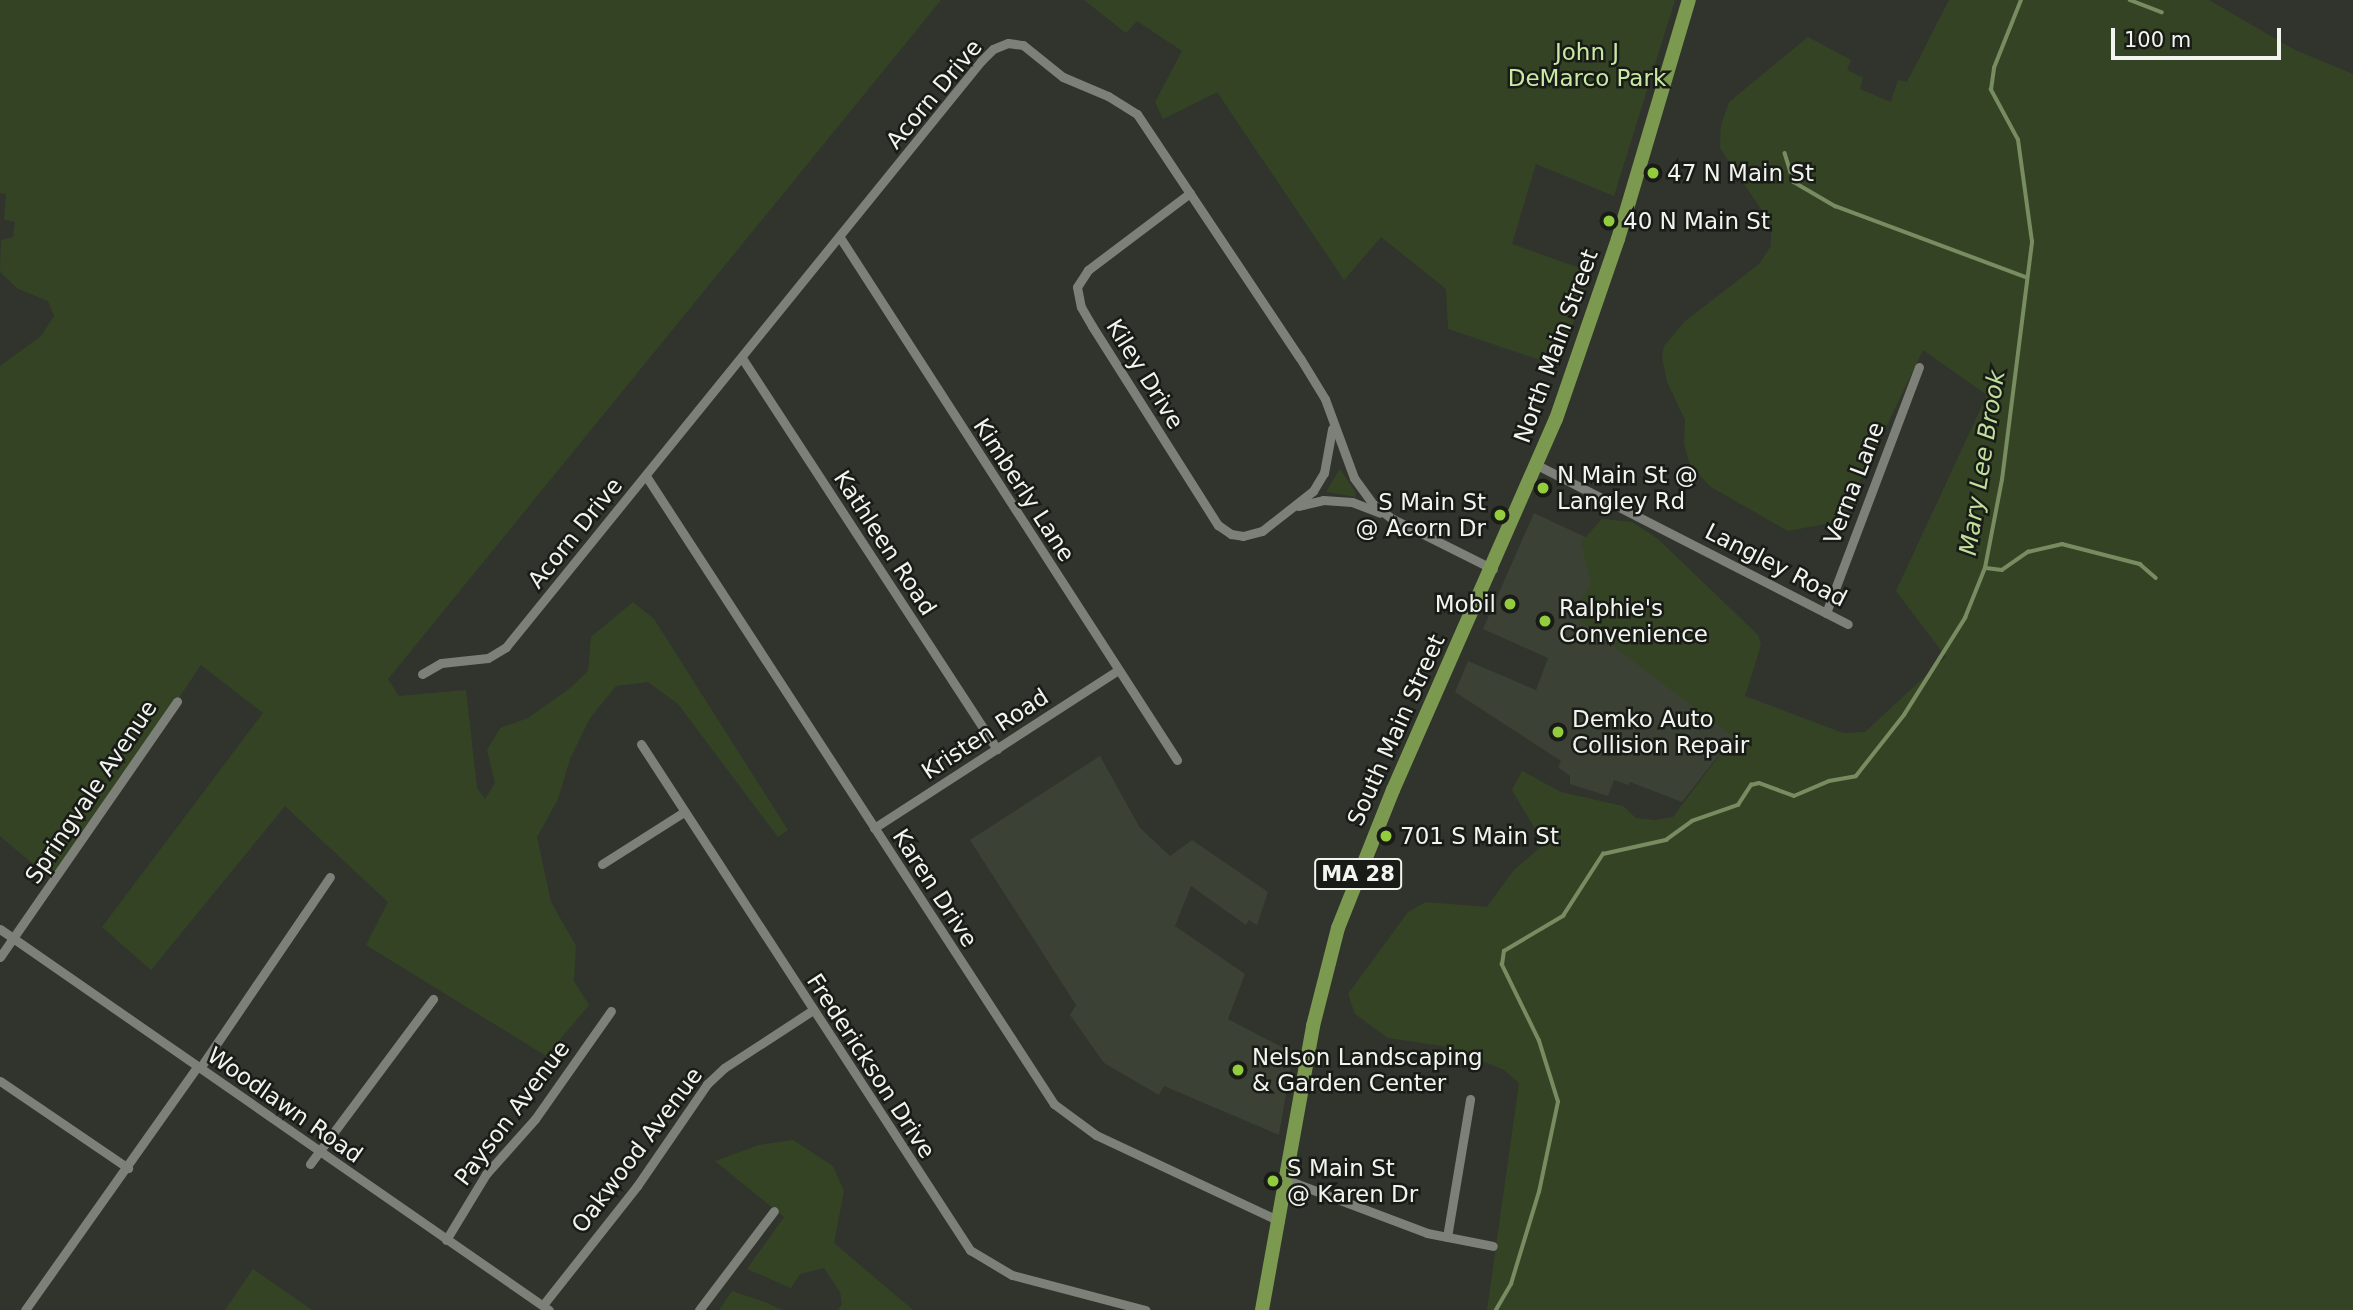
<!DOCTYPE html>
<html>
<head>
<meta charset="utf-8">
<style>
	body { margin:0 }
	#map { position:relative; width:2353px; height:1310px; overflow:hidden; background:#30342c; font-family:"DejaVu Sans",sans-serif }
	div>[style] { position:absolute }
	.built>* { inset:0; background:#3b4134 }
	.green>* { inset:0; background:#354325 }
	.stream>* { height:3.5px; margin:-1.75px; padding:0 1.75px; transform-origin:1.75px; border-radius:1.75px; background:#788c61 }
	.street>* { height:9px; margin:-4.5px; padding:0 4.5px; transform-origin:4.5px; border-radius:4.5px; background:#7c8078 }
	.primary>* { height:14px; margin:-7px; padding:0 7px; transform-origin:7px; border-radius:7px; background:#7b9a4f }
	.dots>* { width:19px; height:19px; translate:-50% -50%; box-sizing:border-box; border:4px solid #191b17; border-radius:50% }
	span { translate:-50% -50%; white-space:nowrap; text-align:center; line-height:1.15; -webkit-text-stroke:5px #191b17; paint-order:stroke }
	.shield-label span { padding:2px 5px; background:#191b17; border:2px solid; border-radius:5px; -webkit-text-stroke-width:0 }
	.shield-label { font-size:21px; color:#f2f4ef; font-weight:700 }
	.park-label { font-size:23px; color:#c9eaa5 }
	.street-label { font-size:23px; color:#f2f4ef }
	.poi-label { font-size:23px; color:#f2f4ef }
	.left { translate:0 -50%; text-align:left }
	.right { translate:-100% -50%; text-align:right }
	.water-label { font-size:24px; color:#bfe09b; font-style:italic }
	.scale { position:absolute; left:2111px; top:28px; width:170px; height:32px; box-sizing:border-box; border:4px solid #f2f4ef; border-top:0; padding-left:9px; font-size:21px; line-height:24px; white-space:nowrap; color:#f2f4ef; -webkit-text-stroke:5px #191b17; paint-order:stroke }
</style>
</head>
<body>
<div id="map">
	<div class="built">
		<i style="clip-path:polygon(1534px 513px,1617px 552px,1593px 616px,1572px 604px,1570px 607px,1736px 733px,1682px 802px,1630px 782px,1628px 785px,1614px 780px,1608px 796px,1570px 784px,1570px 776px,1558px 767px,1561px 761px,1455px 692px,1468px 661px,1536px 690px,1548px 658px,1483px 629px)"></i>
		<i style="clip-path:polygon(1100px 756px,1140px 828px,1170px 856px,1192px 840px,1268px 892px,1257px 925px,1249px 920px,1246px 925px,1191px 886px,1175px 926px,1245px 974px,1228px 1019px,1293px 1053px,1279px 1135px,1164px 1086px,1159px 1095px,1104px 1063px,1070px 1015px,1076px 1005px,970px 840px)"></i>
	</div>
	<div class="green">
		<i style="clip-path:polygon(0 0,941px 0,388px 679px,399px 696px,466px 690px,477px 788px,485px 799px,495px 783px,487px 750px,500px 728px,528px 718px,569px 689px,588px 671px,591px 637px,633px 602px,654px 619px,788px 830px,778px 837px,678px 704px,648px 682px,616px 686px,590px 718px,570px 759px,558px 799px,537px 837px,551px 902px,576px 946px,574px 981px,589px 1005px,546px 1056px,366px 945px,388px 902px,285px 806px,151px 970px,102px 927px,263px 713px,201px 665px,54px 882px,0 836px,0 366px,41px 336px,54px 316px,48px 301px,18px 289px,0 272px,1px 240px,13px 237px,15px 222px,4px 220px,6px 194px,0 193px)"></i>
		<i style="clip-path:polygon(1084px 0,1675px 0,1614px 196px,1536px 164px,1512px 244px,1591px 272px,1558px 366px,1448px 329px,1446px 289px,1381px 237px,1344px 280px,1217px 92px,1163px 119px,1155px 102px,1182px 51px,1137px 21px,1126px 33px)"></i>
		<i style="clip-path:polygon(1949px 0,2209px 0,2295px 50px,2353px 74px,2353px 1310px,1487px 1310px,1519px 1083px,1504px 1070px,1449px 1047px,1388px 1038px,1355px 1014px,1348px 994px,1408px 912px,1426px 902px,1487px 907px,1513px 871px,1544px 844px,1512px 790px,1522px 771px,1561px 792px,1623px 806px,1636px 818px,1655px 820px,1673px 817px,1733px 737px,1571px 614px,1591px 583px,1581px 542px,1602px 519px,1632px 522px,1658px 539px,1758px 635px,1761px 645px,1745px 696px,1843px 733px,1865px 732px,1946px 657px,1896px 591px,1987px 395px,1923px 350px,1841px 521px,1788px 531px,1711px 487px,1690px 465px,1684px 444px,1685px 420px,1667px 382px,1662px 357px,1664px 346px,1684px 322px,1759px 264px,1771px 246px,1771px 224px,1720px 148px,1721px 125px,1729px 102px,1808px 37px,1851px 60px,1847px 70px,1863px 78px,1860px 89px,1891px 102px,1898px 80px,1907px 82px)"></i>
		<i style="clip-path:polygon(1340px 469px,1355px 491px,1356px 497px,1326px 492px)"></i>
		<i style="clip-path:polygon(793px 1140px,833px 1166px,844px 1191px,834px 1243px,913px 1310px,838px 1310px,842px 1304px,840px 1292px,824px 1268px,800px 1274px,791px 1288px,747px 1269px,784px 1217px,715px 1161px,759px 1145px)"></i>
		<i style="clip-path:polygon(253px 1269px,312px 1310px,225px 1310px)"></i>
		<i style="clip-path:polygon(732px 1291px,765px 1302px,782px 1310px,719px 1310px)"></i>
	</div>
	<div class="stream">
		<i style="left:2130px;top:0;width:34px;rotate:21deg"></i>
		<i style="left:1785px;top:153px;width:30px;rotate:73deg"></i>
		<i style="left:1794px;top:182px;width:48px;rotate:30.3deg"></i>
		<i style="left:1835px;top:206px;width:204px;rotate:20.4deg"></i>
		<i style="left:1986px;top:568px;width:16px;rotate:7deg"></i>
		<i style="left:2002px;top:570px;width:32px;rotate:-35deg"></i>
		<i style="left:2028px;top:552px;width:35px;rotate:-13deg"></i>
		<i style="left:2062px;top:544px;width:81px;rotate:14.4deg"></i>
		<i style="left:2140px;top:564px;width:21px;rotate:41deg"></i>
		<i style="left:1496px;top:1310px;width:30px;rotate:-60deg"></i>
		<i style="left:1511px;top:1284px;width:96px;rotate:-73.1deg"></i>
		<i style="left:1539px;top:1192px;width:92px;rotate:-78.1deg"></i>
		<i style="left:1558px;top:1102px;width:64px;rotate:-107.3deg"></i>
		<i style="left:1539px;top:1041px;width:85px;rotate:-116deg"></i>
		<i style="left:1502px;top:965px;width:14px;rotate:-82deg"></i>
		<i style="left:1504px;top:951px;width:69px;rotate:-30.7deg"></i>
		<i style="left:1563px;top:916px;width:74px;rotate:-57.2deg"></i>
		<i style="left:1603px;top:854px;width:65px;rotate:-12.5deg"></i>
		<i style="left:1666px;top:840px;width:32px;rotate:-36deg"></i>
		<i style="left:1692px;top:821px;width:49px;rotate:-19.2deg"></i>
		<i style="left:1738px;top:805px;width:24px;rotate:-57deg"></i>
		<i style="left:1751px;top:785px;width:8px;rotate:-14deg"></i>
		<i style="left:1759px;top:783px;width:37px;rotate:20deg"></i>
		<i style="left:1794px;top:796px;width:38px;rotate:-23deg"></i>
		<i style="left:1829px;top:781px;width:27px;rotate:-10deg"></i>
		<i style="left:1856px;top:776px;width:78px;rotate:-51.8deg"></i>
		<i style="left:1904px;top:715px;width:115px;rotate:-57.8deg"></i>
		<i style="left:1965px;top:618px;width:54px;rotate:-68.2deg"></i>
		<i style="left:1985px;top:568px;width:90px;rotate:-79.1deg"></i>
		<i style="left:2002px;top:480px;width:240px;rotate:-82.8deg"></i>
		<i style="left:2032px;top:242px;width:103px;rotate:-97.8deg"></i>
		<i style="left:2018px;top:140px;width:57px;rotate:-118.4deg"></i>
		<i style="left:1991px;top:90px;width:22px;rotate:-82deg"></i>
		<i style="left:1994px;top:68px;width:73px;rotate:-68.3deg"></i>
	</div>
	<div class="street">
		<i style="left:1190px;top:193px;width:128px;rotate:143deg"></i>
		<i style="left:1088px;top:270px;width:20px;rotate:123deg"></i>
		<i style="left:1077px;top:287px;width:20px;rotate:79deg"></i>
		<i style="left:1081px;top:307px;width:22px;rotate:60deg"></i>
		<i style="left:1092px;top:326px;width:236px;rotate:57.7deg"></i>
		<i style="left:1218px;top:525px;width:16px;rotate:35deg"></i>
		<i style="left:1231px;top:534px;width:12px;rotate:9deg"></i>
		<i style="left:1243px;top:536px;width:20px;rotate:-15deg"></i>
		<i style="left:1262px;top:531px;width:65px;rotate:-38.1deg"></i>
		<i style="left:1313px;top:491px;width:21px;rotate:-59deg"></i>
		<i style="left:1324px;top:473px;width:45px;rotate:-79.7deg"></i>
		<i style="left:841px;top:239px;width:620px;rotate:57.18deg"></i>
		<i style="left:742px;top:358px;width:467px;rotate:56.9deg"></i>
		<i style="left:1537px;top:465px;width:349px;rotate:27.1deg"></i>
		<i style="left:646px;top:476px;width:749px;rotate:56.99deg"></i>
		<i style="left:1054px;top:1104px;width:52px;rotate:36.4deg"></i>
		<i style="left:1096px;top:1135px;width:203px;rotate:25.1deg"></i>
		<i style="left:1298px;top:506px;width:26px;rotate:-13deg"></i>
		<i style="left:1323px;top:500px;width:29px;rotate:4deg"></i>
		<i style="left:1352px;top:502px;width:30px;rotate:21deg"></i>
		<i style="left:1826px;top:613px;width:263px;rotate:-69.3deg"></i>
		<i style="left:422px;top:674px;width:22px;rotate:-30deg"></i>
		<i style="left:441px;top:663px;width:47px;rotate:-6.1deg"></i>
		<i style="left:488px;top:658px;width:21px;rotate:-31deg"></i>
		<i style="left:506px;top:647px;width:754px;rotate:-50.97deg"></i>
		<i style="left:981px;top:61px;width:17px;rotate:-45deg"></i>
		<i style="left:993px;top:49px;width:16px;rotate:-22deg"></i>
		<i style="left:1008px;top:43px;width:15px;rotate:8deg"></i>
		<i style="left:1023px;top:45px;width:51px;rotate:38.7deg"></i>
		<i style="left:1063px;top:77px;width:49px;rotate:22.9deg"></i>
		<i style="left:1108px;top:96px;width:34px;rotate:32deg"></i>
		<i style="left:1137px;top:114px;width:293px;rotate:56.3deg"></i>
		<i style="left:1300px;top:358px;width:48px;rotate:58.6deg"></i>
		<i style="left:1325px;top:399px;width:84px;rotate:69.8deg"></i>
		<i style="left:1354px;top:478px;width:32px;rotate:54deg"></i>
		<i style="left:1373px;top:504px;width:23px;rotate:38deg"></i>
		<i style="left:1391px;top:518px;width:114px;rotate:26.6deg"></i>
		<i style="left:641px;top:744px;width:604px;rotate:56.97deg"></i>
		<i style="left:970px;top:1250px;width:49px;rotate:30.8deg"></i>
		<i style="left:1012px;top:1275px;width:138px;rotate:14.7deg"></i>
		<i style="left:874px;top:828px;width:289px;rotate:-32.9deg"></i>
		<i style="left:602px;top:864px;width:97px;rotate:-32.4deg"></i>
		<i style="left:0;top:929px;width:668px;rotate:34.76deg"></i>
		<i style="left:0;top:957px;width:311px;rotate:-55.3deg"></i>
		<i style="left:200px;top:1068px;width:231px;rotate:-55.8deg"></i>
		<i style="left:0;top:1081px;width:155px;rotate:34.2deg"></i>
		<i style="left:310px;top:1164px;width:206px;rotate:-53.3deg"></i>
		<i style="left:1287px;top:1180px;width:150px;rotate:20.7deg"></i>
		<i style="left:1427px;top:1233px;width:67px;rotate:11.1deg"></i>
		<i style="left:1447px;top:1237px;width:140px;rotate:-80.5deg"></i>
		<i style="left:446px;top:1240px;width:77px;rotate:-58.8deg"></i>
		<i style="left:486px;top:1174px;width:74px;rotate:-48.3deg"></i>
		<i style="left:535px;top:1119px;width:132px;rotate:-54.9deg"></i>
		<i style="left:543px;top:1305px;width:152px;rotate:-51.7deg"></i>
		<i style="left:637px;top:1186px;width:124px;rotate:-55.5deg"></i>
		<i style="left:707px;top:1084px;width:23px;rotate:-43deg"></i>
		<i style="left:724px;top:1068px;width:106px;rotate:-33.1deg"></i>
		<i style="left:25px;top:1310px;width:299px;rotate:-54.7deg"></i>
		<i style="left:699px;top:1310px;width:124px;rotate:-52.9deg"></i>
	</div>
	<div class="primary">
		<i style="left:1262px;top:1310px;width:289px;rotate:-79.8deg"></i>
		<i style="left:1313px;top:1026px;width:101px;rotate:-75.7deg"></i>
		<i style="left:1338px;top:928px;width:149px;rotate:-68.3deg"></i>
		<i style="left:1393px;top:790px;width:405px;rotate:-66.3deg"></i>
		<i style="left:1556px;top:419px;width:190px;rotate:-71deg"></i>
		<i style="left:1618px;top:239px;width:249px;rotate:-73.5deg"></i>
	</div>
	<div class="dots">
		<i style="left:1653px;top:173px;background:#93cc3d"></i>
		<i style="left:1609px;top:221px;background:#93cc3d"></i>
		<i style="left:1543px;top:488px;background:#93cc3d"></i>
		<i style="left:1500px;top:515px;background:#93cc3d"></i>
		<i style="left:1510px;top:604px;background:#93cc3d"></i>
		<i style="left:1545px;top:621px;background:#93cc3d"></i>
		<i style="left:1558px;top:732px;background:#93cc3d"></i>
		<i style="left:1386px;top:836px;background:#93cc3d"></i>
		<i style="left:1238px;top:1070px;background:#93cc3d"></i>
		<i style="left:1273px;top:1181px;background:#93cc3d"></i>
	</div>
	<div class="shield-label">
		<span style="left:1358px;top:874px">MA 28</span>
	</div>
	<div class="park-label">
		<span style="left:1587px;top:65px">John J<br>DeMarco Park</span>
	</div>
	<div class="street-label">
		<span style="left:934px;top:94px;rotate:-50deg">Acorn Drive</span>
		<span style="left:1556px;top:346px;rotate:-70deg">North Main Street</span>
		<span style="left:1145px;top:374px;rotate:58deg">Kiley Drive</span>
		<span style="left:1854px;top:483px;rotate:-69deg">Verna Lane</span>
		<span style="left:1024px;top:490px;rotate:57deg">Kimberly Lane</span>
		<span style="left:575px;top:533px;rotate:-51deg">Acorn Drive</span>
		<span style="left:885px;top:543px;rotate:57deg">Kathleen Road</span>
		<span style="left:1776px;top:565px;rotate:27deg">Langley Road</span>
		<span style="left:1396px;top:730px;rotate:-66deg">South Main Street</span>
		<span style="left:985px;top:734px;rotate:-33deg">Kristen Road</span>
		<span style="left:91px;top:792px;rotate:-56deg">Springvale Avenue</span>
		<span style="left:935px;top:888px;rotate:57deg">Karen Drive</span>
		<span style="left:871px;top:1066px;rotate:57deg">Frederickson Drive</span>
		<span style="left:285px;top:1105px;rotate:35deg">Woodlawn Road</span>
		<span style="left:512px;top:1113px;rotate:-53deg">Payson Avenue</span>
		<span style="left:637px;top:1150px;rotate:-53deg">Oakwood Avenue</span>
	</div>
	<div class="poi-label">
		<span class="left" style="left:1667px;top:173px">47 N Main St</span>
		<span class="left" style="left:1623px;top:221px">40 N Main St</span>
		<span class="left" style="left:1557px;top:488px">N Main St @<br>Langley Rd</span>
		<span class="right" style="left:1486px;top:515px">S Main St<br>@ Acorn Dr</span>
		<span class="right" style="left:1496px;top:604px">Mobil</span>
		<span class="left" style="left:1559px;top:621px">Ralphie's<br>Convenience</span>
		<span class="left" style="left:1572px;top:732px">Demko Auto<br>Collision Repair</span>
		<span class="left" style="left:1400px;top:836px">701 S Main St</span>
		<span class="left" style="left:1252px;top:1070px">Nelson Landscaping<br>&amp; Garden Center</span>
		<span class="left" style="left:1287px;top:1181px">S Main St<br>@ Karen Dr</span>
	</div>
	<div class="water-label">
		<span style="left:1983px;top:463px;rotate:-81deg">Mary Lee Brook</span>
	</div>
	<div class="scale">100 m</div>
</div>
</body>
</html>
